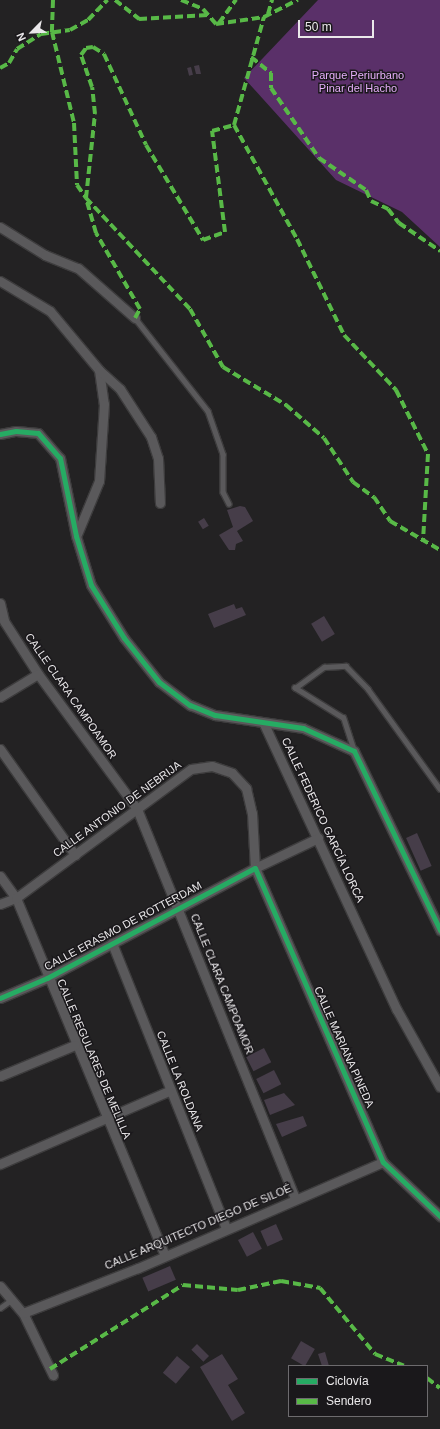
<!DOCTYPE html>
<html>
<head>
<meta charset="utf-8">
<style>
	body { margin:0 }
	#map { position:relative; width:440px; height:1429px; overflow:hidden; background:#232223; font-family:Arial,sans-serif }
	div>[style] { position:absolute }
	.green>* { inset:0; background:#5a3069 }
	.building>* { inset:0; background:#463d49; transform-origin:0 0 }
	.roads { filter:drop-shadow(1px 0 #3d3c3d) drop-shadow(-1px 0 #3d3c3d) drop-shadow(0 1px #3d3c3d) drop-shadow(0 -1px #3d3c3d) }
	.lane>* { height:4.5px; margin:-2.25px; padding:0 2.25px; transform-origin:2.25px; border-radius:2.25px; background:#5a595b }
	.street>* { height:9px; margin:-4.5px; padding:0 4.5px; transform-origin:4.5px; border-radius:4.5px; background:#5a595b }
	.quiet>* { height:4px; margin-top:-2px; transform-origin:0; background:repeating-linear-gradient(90deg,#58b947 0 8px,transparent 0 12px) }
	.cycleway>* { height:5px; margin:-2.5px; padding:0 2.5px; transform-origin:2.5px; border-radius:2.5px; background:#26ab63 }
	span { translate:-50% -50%; white-space:nowrap; text-align:center; line-height:1.15; -webkit-text-stroke:3px #1a181b; paint-order:stroke }
	.park-label { font-size:11px; color:#e6affa }
	.street-label { font-size:11px; color:#eae8ea }
	.legend { position:absolute; left:288px; top:1365px; width:140px; height:52px; box-sizing:border-box; background:#1a181b; border:1px solid #6d6b6e; margin:0; padding:5px 7px; list-style:none; font-size:12px; color:#eae8ea }
	.legend li { display:flex; align-items:center; gap:8px; height:20px }
	.legend b { width:20px; border:1px solid #6d6b6e }
	.north { position:absolute; left:12px; top:12px; width:40px; height:40px; -webkit-text-stroke:3px #1a181b; paint-order:stroke; rotate:246deg; font-size:11px; font-weight:700; line-height:16px; text-align:center; color:#eae8ea }
	.north::after { content:''; display:block; margin:auto; width:14px; height:18px; background:#eae8ea; clip-path:polygon(50% 0,100% 100%,50% 72%,0 100%) }
	.scale { position:absolute; left:298px; top:20px; width:76px; height:18px; box-sizing:border-box; border:2px solid #eae8ea; border-top:0; padding-left:5px; font-size:12px; line-height:14px; white-space:nowrap; color:#eae8ea; -webkit-text-stroke:3px #1a181b; paint-order:stroke }
</style>
</head>
<body>
<div id="map">
	<div class="green">
		<i style="clip-path:polygon(318px 0,440px 0,440px 247px,402px 212px,336px 180px,244px 78px)"></i>
	</div>
	<div class="building">
		<i style="clip-path:polygon(199px 65px,201px 74px,196px 74px,194px 66px)"></i>
		<i style="left:191px;top:67px;width:8px;height:4px;rotate:76deg"></i>
		<i style="clip-path:polygon(240px 506px,245px 507px,253px 521px,237px 531px,243px 541px,236px 544px,235px 550px,229px 550px,219px 535px,233px 527px,227px 510px)"></i>
		<i style="left:204px;top:518px;width:9px;height:7px;rotate:58deg"></i>
		<i style="clip-path:polygon(234px 604px,236px 609px,242px 607px,246px 615px,214px 628px,208px 614px)"></i>
		<i style="left:324px;top:616px;width:21px;height:15px;rotate:59deg"></i>
		<i style="left:417px;top:833px;width:36px;height:12px;rotate:66deg"></i>
		<i style="left:264px;top:1048px;width:16px;height:20px;rotate:63deg"></i>
		<i style="left:274px;top:1070px;width:16px;height:20px;rotate:63deg"></i>
		<i style="clip-path:polygon(284px 1093px,295px 1105px,270px 1115px,264px 1100px)"></i>
		<i style="clip-path:polygon(303px 1116px,307px 1126px,282px 1137px,276px 1124px)"></i>
		<i style="left:276px;top:1224px;width:17px;height:17px;rotate:66deg"></i>
		<i style="left:253px;top:1232px;width:19px;height:17px;rotate:62deg"></i>
		<i style="left:170px;top:1266px;width:15px;height:30px;rotate:67deg"></i>
		<i style="left:301px;top:1341px;width:16px;height:20px;rotate:30deg"></i>
		<i style="left:197px;top:1344px;width:17px;height:8px;rotate:45deg"></i>
		<i style="clip-path:polygon(325px 1352px,329px 1366px,322px 1366px,318px 1354px)"></i>
		<i style="clip-path:polygon(222px 1354px,238px 1379px,228px 1385px,245px 1413px,232px 1421px,200px 1367px)"></i>
		<i style="left:177px;top:1356px;width:17px;height:22px;rotate:40deg"></i>
	</div>
	<div class="roads">
		<div class="lane">
			<i style="left:135px;top:318px;width:118px;rotate:51.9deg"></i>
			<i style="left:208px;top:411px;width:46px;rotate:70.8deg"></i>
			<i style="left:223px;top:454px;width:38px;rotate:90deg"></i>
			<i style="left:223px;top:492px;width:13px;rotate:63deg"></i>
			<i style="left:354px;top:751px;width:35px;rotate:-108deg"></i>
			<i style="left:343px;top:718px;width:57px;rotate:-148deg"></i>
			<i style="left:295px;top:688px;width:36px;rotate:-36deg"></i>
			<i style="left:324px;top:667px;width:22px;rotate:-3deg"></i>
			<i style="left:346px;top:666px;width:32px;rotate:46deg"></i>
			<i style="left:368px;top:689px;width:123px;rotate:54.2deg"></i>
			<i style="left:0;top:1308px;width:14px;rotate:-36deg"></i>
		</div>
		<div class="street">
			<i style="left:0;top:227px;width:53px;rotate:31.9deg"></i>
			<i style="left:45px;top:255px;width:35px;rotate:22deg"></i>
			<i style="left:78px;top:268px;width:76px;rotate:41.3deg"></i>
			<i style="left:0;top:281px;width:58px;rotate:31deg"></i>
			<i style="left:50px;top:311px;width:77px;rotate:50.3deg"></i>
			<i style="left:99px;top:370px;width:34px;rotate:82deg"></i>
			<i style="left:104px;top:404px;width:77px;rotate:93.7deg"></i>
			<i style="left:99px;top:481px;width:57px;rotate:112.5deg"></i>
			<i style="left:99px;top:370px;width:28px;rotate:42deg"></i>
			<i style="left:120px;top:389px;width:57px;rotate:57.1deg"></i>
			<i style="left:151px;top:437px;width:22px;rotate:72deg"></i>
			<i style="left:158px;top:458px;width:45px;rotate:87.5deg"></i>
			<i style="left:0;top:434px;width:16px;rotate:-11deg"></i>
			<i style="left:16px;top:431px;width:22px;rotate:5deg"></i>
			<i style="left:38px;top:433px;width:33px;rotate:49deg"></i>
			<i style="left:60px;top:458px;width:80px;rotate:78.4deg"></i>
			<i style="left:76px;top:536px;width:51px;rotate:73deg"></i>
			<i style="left:91px;top:585px;width:62px;rotate:58.1deg"></i>
			<i style="left:124px;top:638px;width:56px;rotate:51.5deg"></i>
			<i style="left:159px;top:682px;width:39px;rotate:37deg"></i>
			<i style="left:190px;top:705px;width:27px;rotate:22deg"></i>
			<i style="left:215px;top:715px;width:89px;rotate:8.4deg"></i>
			<i style="left:303px;top:728px;width:56px;rotate:24.3deg"></i>
			<i style="left:354px;top:751px;width:199px;rotate:64.3deg"></i>
			<i style="left:0;top:603px;width:18px;rotate:77deg"></i>
			<i style="left:4px;top:621px;width:63px;rotate:57.3deg"></i>
			<i style="left:38px;top:674px;width:167px;rotate:53.7deg"></i>
			<i style="left:137px;top:809px;width:421px;rotate:67.9deg"></i>
			<i style="left:0;top:697px;width:44px;rotate:-31.2deg"></i>
			<i style="left:264px;top:724px;width:315px;rotate:65.1deg"></i>
			<i style="left:397px;top:1010px;width:88px;rotate:60.8deg"></i>
			<i style="left:0;top:749px;width:130px;rotate:54.7deg"></i>
			<i style="left:0;top:876px;width:27px;rotate:54deg"></i>
			<i style="left:16px;top:898px;width:386px;rotate:67.4deg"></i>
			<i style="left:0;top:904px;width:17px;rotate:-21deg"></i>
			<i style="left:16px;top:898px;width:217px;rotate:-36.4deg"></i>
			<i style="left:191px;top:769px;width:21px;rotate:-8deg"></i>
			<i style="left:212px;top:766px;width:21px;rotate:19deg"></i>
			<i style="left:232px;top:773px;width:21px;rotate:47deg"></i>
			<i style="left:246px;top:788px;width:26px;rotate:77deg"></i>
			<i style="left:252px;top:813px;width:55px;rotate:86.9deg"></i>
			<i style="left:255px;top:868px;width:70px;rotate:-25.5deg"></i>
			<i style="left:112px;top:943px;width:307px;rotate:68.2deg"></i>
			<i style="left:0;top:998px;width:51px;rotate:-23.1deg"></i>
			<i style="left:47px;top:978px;width:235px;rotate:-27.9deg"></i>
			<i style="left:255px;top:868px;width:321px;rotate:66.5deg"></i>
			<i style="left:383px;top:1162px;width:79px;rotate:43.5deg"></i>
			<i style="left:0;top:1076px;width:81px;rotate:-22.5deg"></i>
			<i style="left:0;top:1164px;width:186px;rotate:-23.4deg"></i>
			<i style="left:0;top:1286px;width:35px;rotate:50deg"></i>
			<i style="left:23px;top:1313px;width:69px;rotate:64.2deg"></i>
			<i style="left:23px;top:1313px;width:123px;rotate:-21.4deg"></i>
			<i style="left:138px;top:1268px;width:267px;rotate:-23.4deg"></i>
		</div>
	</div>
	<div class="quiet">
		<i style="left:53px;top:0;width:32px;rotate:92deg"></i>
		<i style="left:52px;top:32px;width:94px;rotate:76.4deg"></i>
		<i style="left:74px;top:123px;width:62px;rotate:87.2deg"></i>
		<i style="left:77px;top:185px;width:16px;rotate:55deg"></i>
		<i style="left:86px;top:198px;width:152px;rotate:46.9deg"></i>
		<i style="left:190px;top:309px;width:67px;rotate:60.4deg"></i>
		<i style="left:223px;top:367px;width:74px;rotate:31.1deg"></i>
		<i style="left:286px;top:405px;width:50px;rotate:41deg"></i>
		<i style="left:324px;top:438px;width:53px;rotate:56.6deg"></i>
		<i style="left:353px;top:482px;width:26px;rotate:36deg"></i>
		<i style="left:374px;top:497px;width:29px;rotate:56deg"></i>
		<i style="left:390px;top:521px;width:58px;rotate:30.1deg"></i>
		<i style="left:115px;top:0;width:31px;rotate:38deg"></i>
		<i style="left:139px;top:19px;width:69px;rotate:-3.3deg"></i>
		<i style="left:181px;top:0;width:24px;rotate:22deg"></i>
		<i style="left:203px;top:9px;width:20px;rotate:49deg"></i>
		<i style="left:216px;top:24px;width:49px;rotate:-8.3deg"></i>
		<i style="left:268px;top:14px;width:15px;rotate:-74deg"></i>
		<i style="left:219px;top:23px;width:29px;rotate:-54deg"></i>
		<i style="left:251px;top:57px;width:26px;rotate:39deg"></i>
		<i style="left:271px;top:73px;width:15px;rotate:90deg"></i>
		<i style="left:271px;top:88px;width:85px;rotate:55.6deg"></i>
		<i style="left:319px;top:158px;width:57px;rotate:34.2deg"></i>
		<i style="left:366px;top:190px;width:12px;rotate:66deg"></i>
		<i style="left:371px;top:201px;width:19px;rotate:25deg"></i>
		<i style="left:388px;top:209px;width:18px;rotate:52deg"></i>
		<i style="left:399px;top:223px;width:50px;rotate:34.3deg"></i>
		<i style="left:0;top:68px;width:10px;rotate:-29deg"></i>
		<i style="left:9px;top:63px;width:16px;rotate:-60deg"></i>
		<i style="left:17px;top:49px;width:28px;rotate:-32deg"></i>
		<i style="left:41px;top:34px;width:29px;rotate:-8deg"></i>
		<i style="left:70px;top:30px;width:21px;rotate:-29deg"></i>
		<i style="left:88px;top:20px;width:28px;rotate:-46deg"></i>
		<i style="left:234px;top:125px;width:130px;rotate:61.1deg"></i>
		<i style="left:297px;top:239px;width:107px;rotate:63.9deg"></i>
		<i style="left:344px;top:335px;width:76px;rotate:46.6deg"></i>
		<i style="left:396px;top:390px;width:72px;rotate:63.4deg"></i>
		<i style="left:428px;top:454px;width:88px;rotate:93.3deg"></i>
		<i style="left:135px;top:318px;width:10px;rotate:-61deg"></i>
		<i style="left:140px;top:309px;width:88px;rotate:-120.1deg"></i>
		<i style="left:96px;top:233px;width:36px;rotate:-106deg"></i>
		<i style="left:86px;top:198px;width:84px;rotate:-83.9deg"></i>
		<i style="left:95px;top:114px;width:27px;rotate:-96deg"></i>
		<i style="left:92px;top:87px;width:34px;rotate:-109deg"></i>
		<i style="left:81px;top:55px;width:9px;rotate:-54deg"></i>
		<i style="left:86px;top:48px;width:7px;rotate:-8deg"></i>
		<i style="left:93px;top:47px;width:13px;rotate:32deg"></i>
		<i style="left:104px;top:54px;width:100px;rotate:65.2deg"></i>
		<i style="left:146px;top:145px;width:111px;rotate:59deg"></i>
		<i style="left:203px;top:240px;width:23px;rotate:-20deg"></i>
		<i style="left:225px;top:232px;width:102px;rotate:-97.3deg"></i>
		<i style="left:212px;top:131px;width:23px;rotate:-15deg"></i>
		<i style="left:234px;top:125px;width:112px;rotate:-74.5deg"></i>
		<i style="left:264px;top:17px;width:38px;rotate:-27deg"></i>
		<i style="left:50px;top:1369px;width:157px;rotate:-32.3deg"></i>
		<i style="left:183px;top:1285px;width:55px;rotate:5.2deg"></i>
		<i style="left:238px;top:1290px;width:44px;rotate:-11.8deg"></i>
		<i style="left:281px;top:1281px;width:40px;rotate:10deg"></i>
		<i style="left:320px;top:1288px;width:86px;rotate:50.2deg"></i>
		<i style="left:375px;top:1354px;width:31px;rotate:22deg"></i>
		<i style="left:427px;top:1378px;width:16px;rotate:38deg"></i>
	</div>
	<div class="cycleway">
		<i style="left:0;top:434px;width:16px;rotate:-11deg"></i>
		<i style="left:16px;top:431px;width:22px;rotate:5deg"></i>
		<i style="left:38px;top:433px;width:33px;rotate:49deg"></i>
		<i style="left:60px;top:458px;width:80px;rotate:78.4deg"></i>
		<i style="left:76px;top:536px;width:51px;rotate:73deg"></i>
		<i style="left:91px;top:585px;width:62px;rotate:58.1deg"></i>
		<i style="left:124px;top:638px;width:56px;rotate:51.5deg"></i>
		<i style="left:159px;top:682px;width:39px;rotate:37deg"></i>
		<i style="left:190px;top:705px;width:27px;rotate:22deg"></i>
		<i style="left:215px;top:715px;width:89px;rotate:8.4deg"></i>
		<i style="left:303px;top:728px;width:56px;rotate:24.3deg"></i>
		<i style="left:354px;top:751px;width:199px;rotate:64.3deg"></i>
		<i style="left:0;top:998px;width:51px;rotate:-23.1deg"></i>
		<i style="left:47px;top:978px;width:235px;rotate:-27.9deg"></i>
		<i style="left:255px;top:868px;width:321px;rotate:66.5deg"></i>
		<i style="left:383px;top:1162px;width:79px;rotate:43.5deg"></i>
	</div>
	<div class="park-label">
		<span style="left:358px;top:82px">Parque Periurbano<br>Pinar del Hacho</span>
	</div>
	<div class="street-label">
		<span style="left:71px;top:696px;rotate:55deg">CALLE CLARA CAMPOAMOR</span>
		<span style="left:117px;top:809px;rotate:-36deg">CALLE ANTONIO DE NEBRIJA</span>
		<span style="left:323px;top:820px;rotate:65deg">CALLE FEDERICO GARCÍA LORCA</span>
		<span style="left:123px;top:926px;rotate:-28deg">CALLE ERASMO DE ROTTERDAM</span>
		<span style="left:222px;top:984px;rotate:68deg">CALLE CLARA CAMPOAMOR</span>
		<span style="left:344px;top:1047px;rotate:66deg">CALLE MARIANA PINEDA</span>
		<span style="left:94px;top:1059px;rotate:67deg">CALLE REGULARES DE MELILLA</span>
		<span style="left:180px;top:1081px;rotate:68deg">CALLE LA ROLDANA</span>
		<span style="left:198px;top:1227px;rotate:-23deg">CALLE ARQUITECTO DIEGO DE SILOÉ</span>
	</div>
	<ul class="legend">
	<li><b style="height:5px;background:#26ab63"></b>Ciclovía</li>
	<li><b style="height:5px;background:#58b947"></b>Sendero</li>
	</ul>
	<div class="north">N</div>
	<div class="scale">50 m</div>
</div>
</body>
</html>
